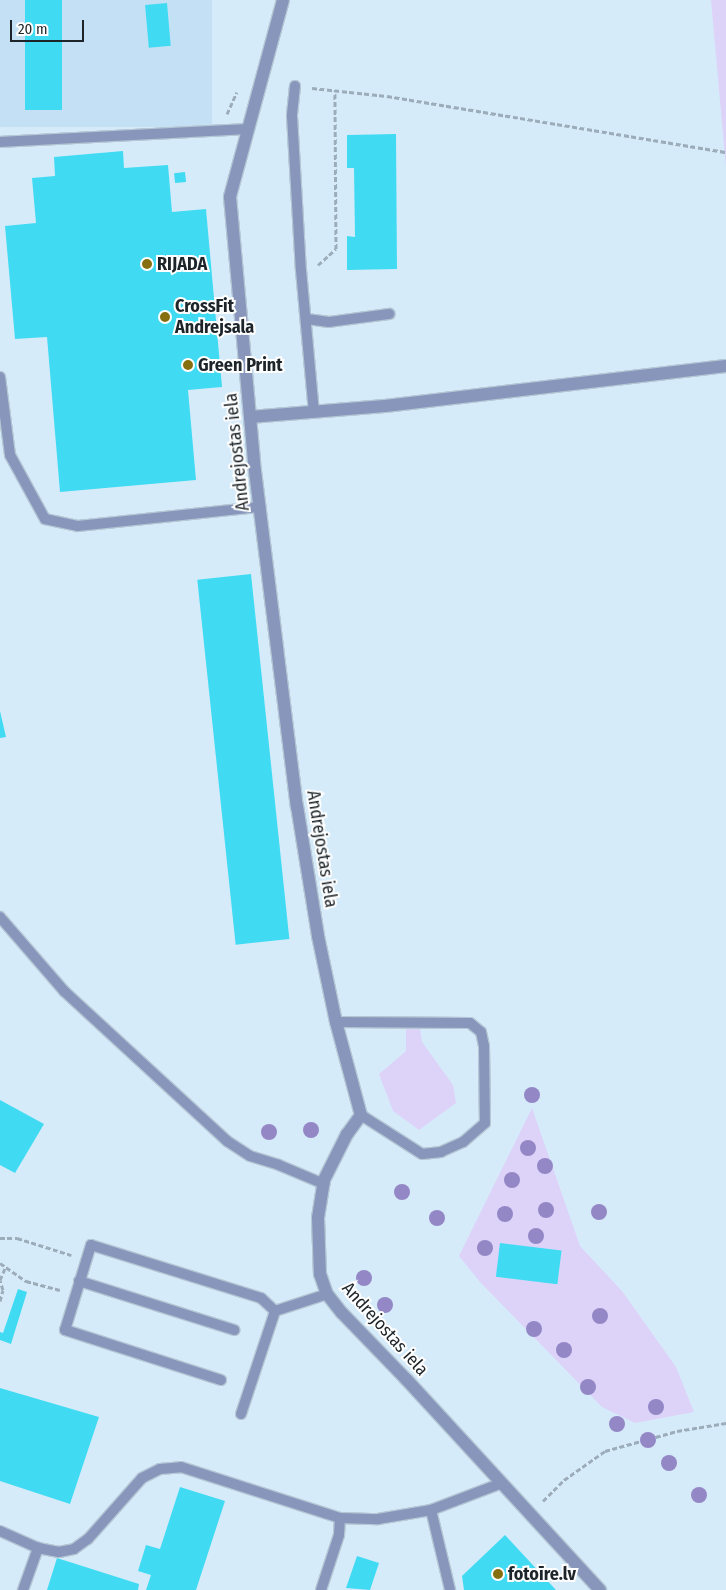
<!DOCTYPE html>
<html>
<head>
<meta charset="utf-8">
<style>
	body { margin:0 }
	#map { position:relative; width:726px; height:1590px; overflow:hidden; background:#d6ebfa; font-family:"Fira Sans Condensed",sans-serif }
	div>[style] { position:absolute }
	.built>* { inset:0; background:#c4e0f4; transform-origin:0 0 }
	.green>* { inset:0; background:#ddd3f9 }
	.building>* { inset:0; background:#40dbf3; transform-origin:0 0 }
	.path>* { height:3px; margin-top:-1.5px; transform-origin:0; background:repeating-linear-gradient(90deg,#9cadb9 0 5px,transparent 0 7.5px) }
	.roads { filter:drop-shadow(1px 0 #b5c7d5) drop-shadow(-1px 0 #b5c7d5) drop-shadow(0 1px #b5c7d5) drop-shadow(0 -1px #b5c7d5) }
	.service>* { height:10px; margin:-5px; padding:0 5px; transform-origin:5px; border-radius:5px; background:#8896bc }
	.minor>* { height:12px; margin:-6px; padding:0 6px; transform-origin:6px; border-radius:6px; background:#8896bc }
	.trees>* { width:16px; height:16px; margin:-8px; border-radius:50%; background:#9387c6 }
	.dots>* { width:14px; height:14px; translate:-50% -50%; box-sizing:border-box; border:2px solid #fff; border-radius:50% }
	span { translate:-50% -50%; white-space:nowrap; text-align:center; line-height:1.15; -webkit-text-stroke:4px #fff; paint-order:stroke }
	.poi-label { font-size:18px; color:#1d252a; font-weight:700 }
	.left { translate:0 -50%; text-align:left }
	.street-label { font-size:18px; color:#1d252a }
	.scale { position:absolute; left:10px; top:20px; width:74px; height:22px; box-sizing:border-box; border:2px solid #1d252a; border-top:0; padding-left:6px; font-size:15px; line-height:18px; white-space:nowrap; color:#1d252a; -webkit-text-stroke:4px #fff; paint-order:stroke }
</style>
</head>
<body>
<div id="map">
	<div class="built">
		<i style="left:0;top:0;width:212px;height:127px"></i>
	</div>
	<div class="green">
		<i style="clip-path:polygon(711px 0,726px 0,726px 167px,721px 112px)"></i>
		<i style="clip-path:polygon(420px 1027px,422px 1042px,453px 1085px,456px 1103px,419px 1130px,393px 1111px,379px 1074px,406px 1051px,406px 1028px)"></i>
		<i style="clip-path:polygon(532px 1108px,580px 1246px,622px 1291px,676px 1367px,694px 1412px,635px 1423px,602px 1407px,480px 1282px,459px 1256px)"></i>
	</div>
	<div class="building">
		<i style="left:25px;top:0;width:37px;height:110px"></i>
		<i style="left:167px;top:3px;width:43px;height:22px;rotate:85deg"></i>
		<i style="clip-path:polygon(396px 134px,397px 269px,347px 270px,347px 236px,355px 237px,354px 168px,347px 168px,347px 135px)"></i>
		<i style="clip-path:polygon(123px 151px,124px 168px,168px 165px,172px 212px,206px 209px,222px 387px,188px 390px,196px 480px,60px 492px,47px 337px,15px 339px,5px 226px,36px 223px,32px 178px,55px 176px,54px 157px)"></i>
		<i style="left:185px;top:172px;width:10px;height:11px;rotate:84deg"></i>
		<i style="left:251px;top:574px;width:367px;height:54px;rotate:84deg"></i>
		<i style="clip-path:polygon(0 711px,6px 737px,0 738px)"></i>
		<i style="clip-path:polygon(0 1100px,44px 1124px,15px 1173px,0 1165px)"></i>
		<i style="left:500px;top:1243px;width:62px;height:34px;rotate:7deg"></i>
		<i style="clip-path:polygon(18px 1289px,27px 1292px,11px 1344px,0 1340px,0 1332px,3px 1333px)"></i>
		<i style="clip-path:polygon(0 1388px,99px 1417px,70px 1504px,0 1481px)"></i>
		<i style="clip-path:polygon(180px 1487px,225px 1501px,196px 1590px,146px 1590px,151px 1575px,138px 1571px,146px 1545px,160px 1549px)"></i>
		<i style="clip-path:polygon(505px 1535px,556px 1590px,464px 1590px,462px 1576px)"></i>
		<i style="clip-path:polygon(357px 1556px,379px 1563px,370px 1590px,346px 1588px)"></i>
		<i style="clip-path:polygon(57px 1558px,139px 1584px,138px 1590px,47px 1590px)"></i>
	</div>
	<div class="path">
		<i style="left:312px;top:88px;width:75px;rotate:6.1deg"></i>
		<i style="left:387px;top:96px;width:344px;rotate:9.4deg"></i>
		<i style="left:227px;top:114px;width:24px;rotate:-66deg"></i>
		<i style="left:318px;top:265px;width:24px;rotate:-42deg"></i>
		<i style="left:336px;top:249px;width:158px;rotate:-90.4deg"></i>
		<i style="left:0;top:1238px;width:17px"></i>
		<i style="left:17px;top:1238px;width:57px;rotate:17.5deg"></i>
		<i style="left:0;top:1263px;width:32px;rotate:35deg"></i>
		<i style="left:26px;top:1281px;width:35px;rotate:15deg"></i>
		<i style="left:0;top:1301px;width:11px;rotate:-75deg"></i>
		<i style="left:3px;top:1290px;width:10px;rotate:-107deg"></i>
		<i style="left:0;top:1280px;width:13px;rotate:-67deg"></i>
		<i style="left:543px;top:1501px;width:30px;rotate:-45deg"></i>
		<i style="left:564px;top:1480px;width:50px;rotate:-35.3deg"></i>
		<i style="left:605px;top:1451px;width:75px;rotate:-15.5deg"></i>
		<i style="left:677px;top:1431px;width:50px;rotate:-9.3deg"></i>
	</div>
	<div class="roads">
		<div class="service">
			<i style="left:295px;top:86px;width:30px;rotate:96deg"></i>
			<i style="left:292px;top:116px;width:154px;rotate:86.7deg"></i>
			<i style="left:301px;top:270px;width:143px;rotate:84.8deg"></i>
			<i style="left:0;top:142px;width:248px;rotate:-3deg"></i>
			<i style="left:307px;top:319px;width:22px;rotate:8deg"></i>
			<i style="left:329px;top:322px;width:61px;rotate:-7.6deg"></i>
			<i style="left:0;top:377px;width:79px;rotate:82.7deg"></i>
			<i style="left:10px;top:455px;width:73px;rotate:61.3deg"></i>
			<i style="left:45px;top:519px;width:34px;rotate:12deg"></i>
			<i style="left:78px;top:526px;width:183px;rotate:-6deg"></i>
			<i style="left:0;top:917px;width:98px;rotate:49.1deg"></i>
			<i style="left:64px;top:991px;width:222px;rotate:42.6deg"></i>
			<i style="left:227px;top:1141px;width:27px;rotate:33deg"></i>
			<i style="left:250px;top:1156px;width:30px;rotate:17deg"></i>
			<i style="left:279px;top:1165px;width:49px;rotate:22.9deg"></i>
			<i style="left:336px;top:1022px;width:134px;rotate:0.4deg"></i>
			<i style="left:470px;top:1023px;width:14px;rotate:39deg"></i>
			<i style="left:481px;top:1032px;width:14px;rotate:78deg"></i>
			<i style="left:484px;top:1046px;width:77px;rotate:89.3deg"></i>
			<i style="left:485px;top:1123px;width:29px;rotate:139deg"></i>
			<i style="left:463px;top:1142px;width:24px;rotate:156deg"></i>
			<i style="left:441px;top:1152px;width:19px;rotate:174deg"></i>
			<i style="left:422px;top:1154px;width:72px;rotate:-147.4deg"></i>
			<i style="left:79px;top:1281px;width:163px;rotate:17.5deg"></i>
			<i style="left:221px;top:1380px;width:164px;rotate:-162.2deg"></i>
			<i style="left:65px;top:1330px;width:89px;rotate:-73deg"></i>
			<i style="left:91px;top:1245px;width:178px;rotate:17.3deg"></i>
			<i style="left:261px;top:1298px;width:19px;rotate:43deg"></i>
			<i style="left:241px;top:1414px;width:108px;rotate:-71.7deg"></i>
			<i style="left:275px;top:1311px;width:55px;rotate:-18.1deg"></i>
			<i style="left:431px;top:1510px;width:82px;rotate:76.6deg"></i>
			<i style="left:0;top:1531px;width:42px;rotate:24.1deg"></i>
			<i style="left:38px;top:1548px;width:21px;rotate:11deg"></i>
			<i style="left:59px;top:1552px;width:15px;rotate:-11deg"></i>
			<i style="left:74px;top:1549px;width:17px;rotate:-36deg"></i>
			<i style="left:88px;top:1539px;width:81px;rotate:-48.5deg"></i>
			<i style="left:142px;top:1478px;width:20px;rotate:-27deg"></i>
			<i style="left:160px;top:1469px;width:21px;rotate:-5deg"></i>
			<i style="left:181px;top:1467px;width:167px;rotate:17.8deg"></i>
			<i style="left:340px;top:1518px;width:38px;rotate:2deg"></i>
			<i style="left:378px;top:1519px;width:54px;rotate:-9.6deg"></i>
			<i style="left:431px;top:1510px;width:76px;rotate:-20.8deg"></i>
			<i style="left:23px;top:1590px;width:45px;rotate:-70.3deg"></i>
			<i style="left:321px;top:1590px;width:58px;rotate:-71.9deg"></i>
			<i style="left:339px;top:1535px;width:17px;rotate:-87deg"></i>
		</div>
		<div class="minor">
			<i style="left:283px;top:0;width:204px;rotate:105.1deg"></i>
			<i style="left:230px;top:197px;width:267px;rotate:84.8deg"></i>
			<i style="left:254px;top:463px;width:346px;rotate:82.9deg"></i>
			<i style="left:297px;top:806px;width:132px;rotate:80.8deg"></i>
			<i style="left:318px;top:936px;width:88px;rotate:78.2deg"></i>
			<i style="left:336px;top:1022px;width:96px;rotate:75deg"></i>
			<i style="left:361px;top:1115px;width:24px;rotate:126deg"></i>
			<i style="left:347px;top:1134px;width:51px;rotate:116.6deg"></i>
			<i style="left:324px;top:1180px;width:38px;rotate:99deg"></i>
			<i style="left:318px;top:1218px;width:56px;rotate:88deg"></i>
			<i style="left:320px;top:1274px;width:21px;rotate:71deg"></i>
			<i style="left:327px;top:1294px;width:24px;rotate:52deg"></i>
			<i style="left:342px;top:1313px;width:93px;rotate:45.9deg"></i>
			<i style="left:407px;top:1380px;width:285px;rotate:47.4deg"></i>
			<i style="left:250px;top:417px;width:135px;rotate:-4.7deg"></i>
			<i style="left:385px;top:406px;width:343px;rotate:-6.7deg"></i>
		</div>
	</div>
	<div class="trees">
		<i style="left:532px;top:1095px"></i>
		<i style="left:311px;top:1130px"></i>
		<i style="left:269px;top:1132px"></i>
		<i style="left:528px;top:1148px"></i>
		<i style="left:545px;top:1166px"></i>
		<i style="left:512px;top:1180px"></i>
		<i style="left:402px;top:1192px"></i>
		<i style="left:546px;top:1210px"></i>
		<i style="left:599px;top:1212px"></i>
		<i style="left:505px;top:1214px"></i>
		<i style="left:437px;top:1218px"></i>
		<i style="left:536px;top:1236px"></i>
		<i style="left:485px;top:1248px"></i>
		<i style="left:364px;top:1278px"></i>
		<i style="left:385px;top:1305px"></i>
		<i style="left:600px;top:1316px"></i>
		<i style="left:534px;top:1329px"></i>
		<i style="left:564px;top:1350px"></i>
		<i style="left:588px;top:1387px"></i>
		<i style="left:656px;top:1407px"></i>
		<i style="left:617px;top:1424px"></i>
		<i style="left:648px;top:1440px"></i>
		<i style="left:669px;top:1463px"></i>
		<i style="left:699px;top:1495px"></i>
	</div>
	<div class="dots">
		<i style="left:147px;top:264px;background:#856f0e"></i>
		<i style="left:165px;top:317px;background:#856f0e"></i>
		<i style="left:188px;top:365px;background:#856f0e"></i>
		<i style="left:498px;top:1574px;background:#856f0e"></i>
	</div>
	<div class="poi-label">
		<span class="left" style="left:157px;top:264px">RIJADA</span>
		<span class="left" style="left:175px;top:317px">CrossFit<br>Andrejsala</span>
		<span class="left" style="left:198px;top:365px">Green Print</span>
		<span class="left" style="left:508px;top:1574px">fotoīre.lv</span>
	</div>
	<div class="street-label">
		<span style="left:237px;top:452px;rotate:-96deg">Andrejostas iela</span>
		<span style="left:322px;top:849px;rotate:81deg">Andrejostas iela</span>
		<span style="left:385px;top:1329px;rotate:48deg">Andrejostas iela</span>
	</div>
	<div class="scale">20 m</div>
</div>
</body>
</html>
